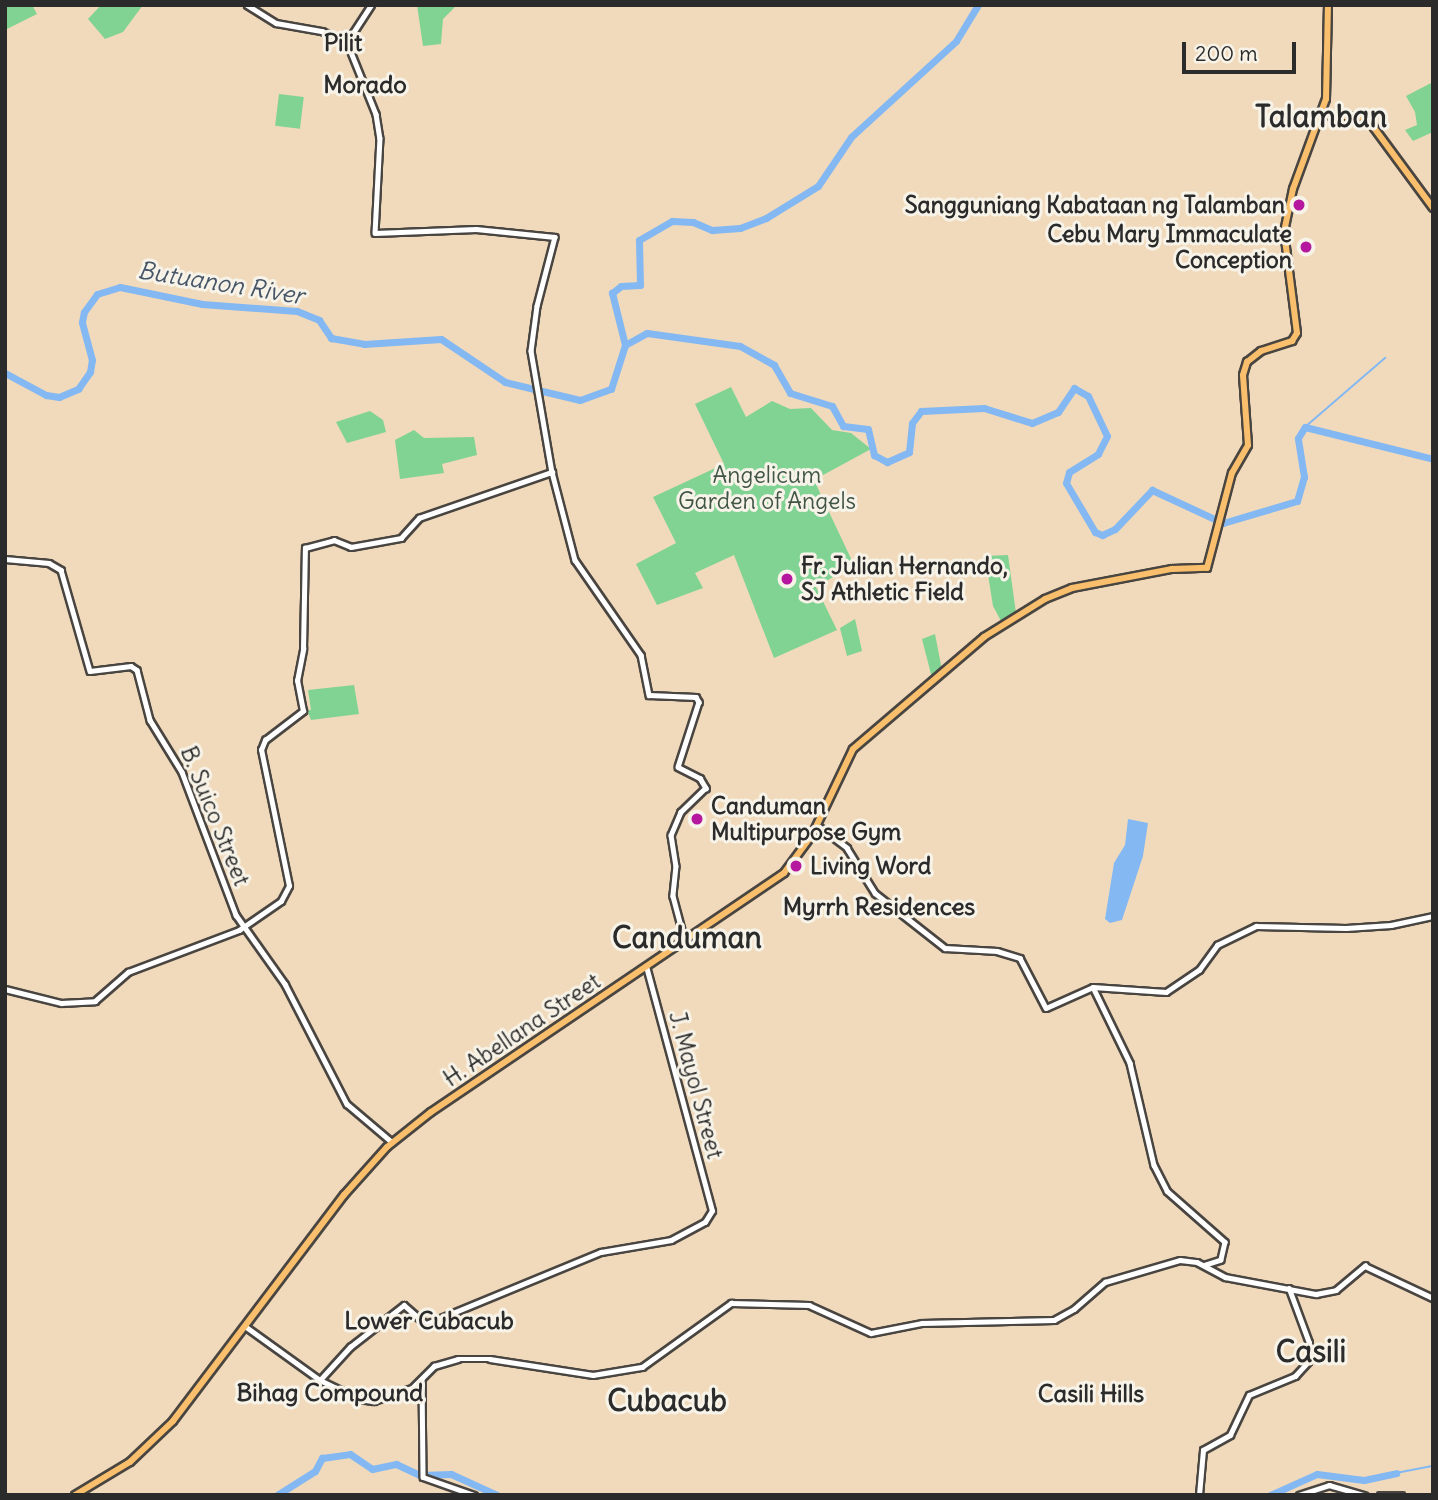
<!DOCTYPE html>
<html>
<head>
<meta charset="utf-8">
<style>
	body { margin:0 }
	#map { position:relative; width:1438px; height:1500px; overflow:hidden; background:#f1dabb; font-family:Delius,sans-serif }
	div>[style] { position:absolute }
	.green>* { inset:0; background:#81d394; transform-origin:0 0 }
	.water>* { inset:0; background:#84b8f2 }
	.stream>* { height:2px; margin:-1px; padding:0 1px; transform-origin:1px; border-radius:1px; background:#84b8f2 }
	.river>* { height:7px; margin:-3.5px; padding:0 3.5px; transform-origin:3.5px; border-radius:3.5px; background:#84b8f2 }
	.roads { filter:drop-shadow(2px 0 #494541) drop-shadow(-2px 0 #494541) drop-shadow(0 2px #494541) drop-shadow(0 -2px #494541) }
	.minor>* { height:4.5px; margin:-2.25px; padding:0 2.25px; transform-origin:2.25px; border-radius:2.25px; background:#fff }
	.major>* { height:6px; margin:-3px; padding:0 3px; transform-origin:3px; border-radius:3px; background:#f9bf6c }
	.dots>* { width:19px; height:19px; translate:-50% -50%; box-sizing:border-box; border:4px solid #f7f3e8; border-radius:50% }
	span { translate:-50% -50%; white-space:nowrap; text-align:center; line-height:1.15; -webkit-text-stroke:6px #f7f3e8; paint-order:stroke }
	.poi-label { font-size:23px; color:#2b2b2b; font-weight:700 }
	.right { translate:-100% -50%; text-align:right }
	.left { translate:0 -50%; text-align:left }
	.park-label { font-size:23px; color:#405545 }
	.street-label { font-size:23px; color:#2b2b2b }
	.neighbourhood-label { font-size:24px; color:#2b2b2b; font-weight:700 }
	.water-label { font-size:24px; color:#465567; font-style:italic }
	.district-label { font-size:30px; color:#2b2b2b; font-weight:700 }
	.frame { position:absolute; inset:0; border:7px solid #2b2b2b; pointer-events:none }
	.scale { position:absolute; left:1182px; top:42px; width:114px; height:32px; box-sizing:border-box; border:4px solid #2b2b2b; border-top:0; padding-left:9px; font-size:21px; line-height:24px; white-space:nowrap; color:#2b2b2b; -webkit-text-stroke:5px #f7f3e8; paint-order:stroke }
</style>
</head>
<body>
<div id="map">
	<div class="green">
		<i style="clip-path:polygon(5px 5px,32px 5px,37px 14px,5px 30px)"></i>
		<i style="clip-path:polygon(101px 5px,143px 5px,123px 32px,105px 39px,88px 19px)"></i>
		<i style="clip-path:polygon(417px 5px,457px 5px,443px 19px,441px 44px,423px 46px)"></i>
		<i style="clip-path:polygon(1433px 82px,1433px 132px,1413px 141px,1405px 130px,1417px 125px,1415px 112px,1406px 96px)"></i>
		<i style="left:279px;top:94px;width:25px;height:32px;rotate:7deg"></i>
		<i style="clip-path:polygon(731px 387px,746px 417px,772px 401px,790px 409px,811px 408px,832px 430px,851px 433px,871px 449px,814px 480px,854px 565px,816px 587px,837px 630px,774px 658px,734px 555px,695px 573px,703px 588px,657px 605px,636px 564px,676px 543px,653px 497px,724px 464px,695px 404px)"></i>
		<i style="clip-path:polygon(370px 411px,383px 420px,386px 432px,347px 443px,336px 422px)"></i>
		<i style="clip-path:polygon(414px 430px,424px 438px,474px 437px,477px 455px,442px 464px,444px 473px,400px 479px,395px 440px)"></i>
		<i style="clip-path:polygon(1008px 555px,1016px 613px,1001px 621px,993px 606px,985px 556px)"></i>
		<i style="clip-path:polygon(855px 619px,862px 651px,847px 656px,840px 628px)"></i>
		<i style="clip-path:polygon(935px 634px,942px 670px,932px 678px,922px 639px)"></i>
		<i style="clip-path:polygon(354px 685px,359px 714px,311px 720px,307px 710px,311px 710px,308px 690px)"></i>
	</div>
	<div class="water">
		<i style="clip-path:polygon(1128px 819px,1148px 823px,1143px 856px,1122px 920px,1110px 923px,1105px 919px,1114px 863px,1125px 845px)"></i>
	</div>
	<div class="stream">
		<i style="left:1305px;top:427px;width:106px;rotate:-40.8deg"></i>
		<i style="left:1396px;top:1473px;width:38px;rotate:-11deg"></i>
	</div>
	<div class="river">
		<i style="left:625px;top:345px;width:54px;rotate:-104deg"></i>
		<i style="left:612px;top:293px;width:11px;rotate:-38deg"></i>
		<i style="left:621px;top:286px;width:19px;rotate:-3deg"></i>
		<i style="left:640px;top:285px;width:45px;rotate:-91.3deg"></i>
		<i style="left:639px;top:240px;width:38px;rotate:-30deg"></i>
		<i style="left:672px;top:221px;width:21px;rotate:3deg"></i>
		<i style="left:693px;top:222px;width:21px;rotate:23deg"></i>
		<i style="left:712px;top:230px;width:28px;rotate:-4deg"></i>
		<i style="left:740px;top:228px;width:28px;rotate:-21deg"></i>
		<i style="left:766px;top:218px;width:61px;rotate:-31.6deg"></i>
		<i style="left:818px;top:186px;width:59px;rotate:-56deg"></i>
		<i style="left:851px;top:137px;width:142px;rotate:-42.4deg"></i>
		<i style="left:956px;top:41px;width:42px;rotate:-58.6deg"></i>
		<i style="left:5px;top:373px;width:47px;rotate:28.2deg"></i>
		<i style="left:46px;top:395px;width:13px;rotate:9deg"></i>
		<i style="left:59px;top:397px;width:21px;rotate:-23deg"></i>
		<i style="left:78px;top:389px;width:21px;rotate:-55deg"></i>
		<i style="left:90px;top:372px;width:12px;rotate:-81deg"></i>
		<i style="left:92px;top:360px;width:39px;rotate:-105deg"></i>
		<i style="left:82px;top:322px;width:10px;rotate:-79deg"></i>
		<i style="left:84px;top:312px;width:22px;rotate:-54deg"></i>
		<i style="left:97px;top:294px;width:24px;rotate:-17deg"></i>
		<i style="left:120px;top:287px;width:84px;rotate:11.7deg"></i>
		<i style="left:202px;top:304px;width:95px;rotate:4.2deg"></i>
		<i style="left:297px;top:311px;width:24px;rotate:22deg"></i>
		<i style="left:319px;top:320px;width:22px;rotate:56deg"></i>
		<i style="left:331px;top:338px;width:34px;rotate:10deg"></i>
		<i style="left:364px;top:344px;width:77px;rotate:-3.7deg"></i>
		<i style="left:441px;top:339px;width:77px;rotate:33.9deg"></i>
		<i style="left:505px;top:382px;width:77px;rotate:13.5deg"></i>
		<i style="left:580px;top:400px;width:33px;rotate:-20deg"></i>
		<i style="left:611px;top:389px;width:46px;rotate:-72.3deg"></i>
		<i style="left:625px;top:345px;width:25px;rotate:-29deg"></i>
		<i style="left:647px;top:333px;width:94px;rotate:8deg"></i>
		<i style="left:740px;top:346px;width:39px;rotate:29deg"></i>
		<i style="left:774px;top:365px;width:32px;rotate:60deg"></i>
		<i style="left:790px;top:393px;width:44px;rotate:17.2deg"></i>
		<i style="left:832px;top:406px;width:23px;rotate:61deg"></i>
		<i style="left:843px;top:426px;width:25px;rotate:7deg"></i>
		<i style="left:868px;top:429px;width:27px;rotate:77deg"></i>
		<i style="left:874px;top:455px;width:15px;rotate:28deg"></i>
		<i style="left:887px;top:462px;width:24px;rotate:-24deg"></i>
		<i style="left:909px;top:452px;width:29px;rotate:-84deg"></i>
		<i style="left:912px;top:423px;width:15px;rotate:-53deg"></i>
		<i style="left:921px;top:411px;width:63px;rotate:-2.7deg"></i>
		<i style="left:984px;top:408px;width:50px;rotate:17.4deg"></i>
		<i style="left:1032px;top:423px;width:28px;rotate:-23deg"></i>
		<i style="left:1058px;top:412px;width:29px;rotate:-56deg"></i>
		<i style="left:1074px;top:388px;width:16px;rotate:30deg"></i>
		<i style="left:1088px;top:396px;width:44px;rotate:64.6deg"></i>
		<i style="left:1107px;top:436px;width:20px;rotate:117deg"></i>
		<i style="left:1098px;top:454px;width:34px;rotate:148deg"></i>
		<i style="left:1069px;top:472px;width:11px;rotate:105deg"></i>
		<i style="left:1066px;top:483px;width:57px;rotate:59.4deg"></i>
		<i style="left:1095px;top:532px;width:8px;rotate:23deg"></i>
		<i style="left:1102px;top:535px;width:14px;rotate:-25deg"></i>
		<i style="left:1115px;top:529px;width:54px;rotate:-46.5deg"></i>
		<i style="left:1152px;top:490px;width:78px;rotate:24.9deg"></i>
		<i style="left:1223px;top:523px;width:77px;rotate:-16.6deg"></i>
		<i style="left:1297px;top:501px;width:25px;rotate:-74deg"></i>
		<i style="left:1304px;top:477px;width:39px;rotate:-99deg"></i>
		<i style="left:1298px;top:438px;width:13px;rotate:-58deg"></i>
		<i style="left:1305px;top:427px;width:132px;rotate:14deg"></i>
		<i style="left:277px;top:1495px;width:45px;rotate:-32.3deg"></i>
		<i style="left:315px;top:1471px;width:15px;rotate:-62deg"></i>
		<i style="left:322px;top:1458px;width:28px;rotate:-8deg"></i>
		<i style="left:350px;top:1454px;width:27px;rotate:34deg"></i>
		<i style="left:372px;top:1469px;width:25px;rotate:-12deg"></i>
		<i style="left:396px;top:1464px;width:26px;rotate:25deg"></i>
		<i style="left:420px;top:1475px;width:31px;rotate:-2deg"></i>
		<i style="left:451px;top:1474px;width:51px;rotate:24.5deg"></i>
		<i style="left:1270px;top:1495px;width:51px;rotate:-24.1deg"></i>
		<i style="left:1317px;top:1474px;width:47px;rotate:7.3deg"></i>
		<i style="left:1364px;top:1480px;width:33px;rotate:-12deg"></i>
	</div>
	<div class="roads">
		<div class="minor">
			<i style="left:247px;top:5px;width:34px;rotate:32deg"></i>
			<i style="left:276px;top:23px;width:47px;rotate:9.9deg"></i>
			<i style="left:322px;top:31px;width:27px;rotate:24deg"></i>
			<i style="left:347px;top:42px;width:78px;rotate:68.1deg"></i>
			<i style="left:376px;top:114px;width:24px;rotate:81deg"></i>
			<i style="left:380px;top:138px;width:95px;rotate:93deg"></i>
			<i style="left:375px;top:233px;width:101px;rotate:-2.3deg"></i>
			<i style="left:476px;top:229px;width:79px;rotate:5.8deg"></i>
			<i style="left:555px;top:237px;width:71px;rotate:104.6deg"></i>
			<i style="left:537px;top:306px;width:45px;rotate:97.6deg"></i>
			<i style="left:531px;top:351px;width:123px;rotate:80.2deg"></i>
			<i style="left:552px;top:472px;width:91px;rotate:75.4deg"></i>
			<i style="left:575px;top:560px;width:116px;rotate:55.2deg"></i>
			<i style="left:641px;top:655px;width:41px;rotate:78.7deg"></i>
			<i style="left:649px;top:695px;width:47px;rotate:2.4deg"></i>
			<i style="left:696px;top:697px;width:6px;rotate:59deg"></i>
			<i style="left:699px;top:702px;width:68px;rotate:107.9deg"></i>
			<i style="left:678px;top:767px;width:25px;rotate:27deg"></i>
			<i style="left:700px;top:778px;width:12px;rotate:59deg"></i>
			<i style="left:706px;top:788px;width:35px;rotate:136deg"></i>
			<i style="left:681px;top:812px;width:25px;rotate:113deg"></i>
			<i style="left:671px;top:835px;width:31px;rotate:81deg"></i>
			<i style="left:676px;top:866px;width:30px;rotate:96deg"></i>
			<i style="left:673px;top:896px;width:47px;rotate:75.1deg"></i>
			<i style="left:347px;top:42px;width:44px;rotate:-57deg"></i>
			<i style="left:5px;top:559px;width:44px;rotate:5.2deg"></i>
			<i style="left:49px;top:563px;width:14px;rotate:30deg"></i>
			<i style="left:61px;top:570px;width:105px;rotate:74deg"></i>
			<i style="left:90px;top:671px;width:41px;rotate:-7deg"></i>
			<i style="left:131px;top:666px;width:7px;rotate:34deg"></i>
			<i style="left:137px;top:670px;width:52px;rotate:75.4deg"></i>
			<i style="left:150px;top:720px;width:61px;rotate:58.4deg"></i>
			<i style="left:182px;top:772px;width:153px;rotate:69.3deg"></i>
			<i style="left:236px;top:915px;width:85px;rotate:54.6deg"></i>
			<i style="left:285px;top:984px;width:135px;rotate:62.7deg"></i>
			<i style="left:347px;top:1104px;width:59px;rotate:40.2deg"></i>
			<i style="left:817px;top:825px;width:38px;rotate:37deg"></i>
			<i style="left:847px;top:848px;width:53px;rotate:58.1deg"></i>
			<i style="left:875px;top:893px;width:89px;rotate:38.2deg"></i>
			<i style="left:945px;top:948px;width:52px;rotate:3.3deg"></i>
			<i style="left:997px;top:951px;width:24px;rotate:17deg"></i>
			<i style="left:1020px;top:958px;width:56px;rotate:62.5deg"></i>
			<i style="left:1046px;top:1008px;width:51px;rotate:-24.1deg"></i>
			<i style="left:1093px;top:987px;width:73px;rotate:3.9deg"></i>
			<i style="left:1166px;top:992px;width:40px;rotate:-34deg"></i>
			<i style="left:1199px;top:970px;width:31px;rotate:-54deg"></i>
			<i style="left:1217px;top:945px;width:43px;rotate:-26deg"></i>
			<i style="left:1256px;top:926px;width:90px;rotate:1.3deg"></i>
			<i style="left:1346px;top:928px;width:45px;rotate:-3.8deg"></i>
			<i style="left:1391px;top:925px;width:43px;rotate:-12.1deg"></i>
			<i style="left:1093px;top:987px;width:85px;rotate:64deg"></i>
			<i style="left:1130px;top:1063px;width:105px;rotate:76.8deg"></i>
			<i style="left:1154px;top:1165px;width:29px;rotate:63deg"></i>
			<i style="left:1167px;top:1191px;width:77px;rotate:41.3deg"></i>
			<i style="left:1225px;top:1242px;width:18px;rotate:103deg"></i>
			<i style="left:1221px;top:1260px;width:16px;rotate:162deg"></i>
			<i style="left:5px;top:989px;width:58px;rotate:14deg"></i>
			<i style="left:61px;top:1003px;width:34px;rotate:-3deg"></i>
			<i style="left:95px;top:1001px;width:44px;rotate:-41.3deg"></i>
			<i style="left:128px;top:972px;width:119px;rotate:-20.7deg"></i>
			<i style="left:239px;top:930px;width:51px;rotate:-34.6deg"></i>
			<i style="left:281px;top:901px;width:17px;rotate:-62deg"></i>
			<i style="left:289px;top:886px;width:139px;rotate:-101.6deg"></i>
			<i style="left:261px;top:750px;width:11px;rotate:-68deg"></i>
			<i style="left:265px;top:740px;width:48px;rotate:-37.3deg"></i>
			<i style="left:303px;top:711px;width:31px;rotate:-101deg"></i>
			<i style="left:297px;top:681px;width:33px;rotate:-79deg"></i>
			<i style="left:303px;top:649px;width:101px;rotate:-88.9deg"></i>
			<i style="left:305px;top:548px;width:30px;rotate:-15deg"></i>
			<i style="left:334px;top:540px;width:18px;rotate:22deg"></i>
			<i style="left:351px;top:547px;width:51px;rotate:-10.2deg"></i>
			<i style="left:401px;top:538px;width:27px;rotate:-48deg"></i>
			<i style="left:419px;top:518px;width:141px;rotate:-19.1deg"></i>
			<i style="left:245px;top:1326px;width:92px;rotate:35.8deg"></i>
			<i style="left:320px;top:1380px;width:43px;rotate:26deg"></i>
			<i style="left:359px;top:1399px;width:15px;rotate:8deg"></i>
			<i style="left:374px;top:1401px;width:40px;rotate:-18.9deg"></i>
			<i style="left:412px;top:1388px;width:31px;rotate:-45deg"></i>
			<i style="left:434px;top:1366px;width:25px;rotate:-16deg"></i>
			<i style="left:458px;top:1359px;width:32px"></i>
			<i style="left:490px;top:1359px;width:104px;rotate:8.8deg"></i>
			<i style="left:593px;top:1375px;width:50px;rotate:-9.3deg"></i>
			<i style="left:642px;top:1367px;width:110px;rotate:-35.7deg"></i>
			<i style="left:731px;top:1303px;width:78px;rotate:1.5deg"></i>
			<i style="left:809px;top:1305px;width:68px;rotate:24.3deg"></i>
			<i style="left:871px;top:1333px;width:52px;rotate:-11.1deg"></i>
			<i style="left:922px;top:1323px;width:132px;rotate:-1.3deg"></i>
			<i style="left:1054px;top:1320px;width:23px;rotate:-29deg"></i>
			<i style="left:1074px;top:1309px;width:41px;rotate:-41.1deg"></i>
			<i style="left:1105px;top:1282px;width:78px;rotate:-16.3deg"></i>
			<i style="left:1180px;top:1260px;width:17px;rotate:7deg"></i>
			<i style="left:1197px;top:1262px;width:32px;rotate:28deg"></i>
			<i style="left:1225px;top:1277px;width:93px;rotate:10.6deg"></i>
			<i style="left:1316px;top:1294px;width:20px;rotate:-11deg"></i>
			<i style="left:1336px;top:1290px;width:38px;rotate:-40deg"></i>
			<i style="left:1365px;top:1266px;width:75px;rotate:25.2deg"></i>
			<i style="left:422px;top:1379px;width:98px;rotate:89.4deg"></i>
			<i style="left:423px;top:1477px;width:54px;rotate:19.4deg"></i>
			<i style="left:320px;top:1380px;width:45px;rotate:-47.7deg"></i>
			<i style="left:350px;top:1347px;width:68px;rotate:-37.9deg"></i>
			<i style="left:404px;top:1305px;width:29px;rotate:41deg"></i>
			<i style="left:426px;top:1324px;width:189px;rotate:-22.4deg"></i>
			<i style="left:601px;top:1252px;width:71px;rotate:-9.7deg"></i>
			<i style="left:671px;top:1240px;width:38px;rotate:-28deg"></i>
			<i style="left:705px;top:1222px;width:13px;rotate:-58deg"></i>
			<i style="left:712px;top:1211px;width:253px;rotate:-105.1deg"></i>
			<i style="left:1199px;top:1495px;width:45px;rotate:-84.9deg"></i>
			<i style="left:1203px;top:1450px;width:31px;rotate:-29deg"></i>
			<i style="left:1230px;top:1435px;width:44px;rotate:-64.6deg"></i>
			<i style="left:1249px;top:1395px;width:50px;rotate:-22.4deg"></i>
			<i style="left:1295px;top:1376px;width:19px;rotate:-47deg"></i>
			<i style="left:1308px;top:1362px;width:19px;rotate:-87deg"></i>
			<i style="left:1309px;top:1343px;width:58px;rotate:-110.3deg"></i>
			<i style="left:1299px;top:1495px;width:32px;rotate:-18deg"></i>
			<i style="left:1329px;top:1485px;width:37px;rotate:16deg"></i>
			<i style="left:1380px;top:1495px;width:22px"></i>
		</div>
		<div class="major">
			<i style="left:1321px;top:115px;width:45px;rotate:2.5deg"></i>
			<i style="left:1366px;top:117px;width:113px;rotate:53.6deg"></i>
			<i style="left:75px;top:1495px;width:64px;rotate:-31deg"></i>
			<i style="left:130px;top:1462px;width:59px;rotate:-43.6deg"></i>
			<i style="left:173px;top:1421px;width:283px;rotate:-52.9deg"></i>
			<i style="left:344px;top:1195px;width:64px;rotate:-48.1deg"></i>
			<i style="left:387px;top:1147px;width:56px;rotate:-38.5deg"></i>
			<i style="left:431px;top:1112px;width:426px;rotate:-34.1deg"></i>
			<i style="left:784px;top:873px;width:47px;rotate:-53.6deg"></i>
			<i style="left:812px;top:835px;width:95px;rotate:-64.5deg"></i>
			<i style="left:853px;top:749px;width:172px;rotate:-40.5deg"></i>
			<i style="left:984px;top:637px;width:72px;rotate:-31.9deg"></i>
			<i style="left:1045px;top:599px;width:29px;rotate:-22deg"></i>
			<i style="left:1072px;top:588px;width:102px;rotate:-10.8deg"></i>
			<i style="left:1172px;top:569px;width:35px;rotate:-2deg"></i>
			<i style="left:1207px;top:568px;width:98px;rotate:-75.3deg"></i>
			<i style="left:1232px;top:473px;width:32px;rotate:-60deg"></i>
			<i style="left:1248px;top:445px;width:70px;rotate:-94.1deg"></i>
			<i style="left:1243px;top:375px;width:14px;rotate:-73deg"></i>
			<i style="left:1247px;top:362px;width:18px;rotate:-38deg"></i>
			<i style="left:1261px;top:351px;width:33px;rotate:-18deg"></i>
			<i style="left:1292px;top:341px;width:9px;rotate:-58deg"></i>
			<i style="left:1297px;top:333px;width:102px;rotate:-97.3deg"></i>
			<i style="left:1284px;top:232px;width:44px;rotate:-78.2deg"></i>
			<i style="left:1293px;top:189px;width:96px;rotate:-69.9deg"></i>
			<i style="left:1326px;top:99px;width:94px;rotate:-88.8deg"></i>
		</div>
	</div>
	<div class="dots">
		<i style="left:1299px;top:205px;background:#b5179e"></i>
		<i style="left:1306px;top:247px;background:#b5179e"></i>
		<i style="left:787px;top:579px;background:#b5179e"></i>
		<i style="left:697px;top:819px;background:#b5179e"></i>
		<i style="left:796px;top:866px;background:#b5179e"></i>
	</div>
	<div class="poi-label">
		<span class="right" style="left:1285px;top:205px">Sangguniang Kabataan ng Talamban</span>
		<span class="right" style="left:1292px;top:247px">Cebu Mary Immaculate<br>Conception</span>
		<span class="left" style="left:801px;top:579px">Fr. Julian Hernando,<br>SJ Athletic Field</span>
		<span class="left" style="left:711px;top:819px">Canduman<br>Multipurpose Gym</span>
		<span class="left" style="left:810px;top:866px">Living Word</span>
	</div>
	<div class="park-label">
		<span style="left:767px;top:488px">Angelicum<br>Garden of Angels</span>
	</div>
	<div class="street-label">
		<span style="left:215px;top:816px;rotate:68deg">B. Suico Street</span>
		<span style="left:522px;top:1030px;rotate:-34deg">H. Abellana Street</span>
		<span style="left:696px;top:1085px;rotate:75deg">J. Mayol Street</span>
	</div>
	<div class="neighbourhood-label">
		<span style="left:343px;top:43px">Pilit</span>
		<span style="left:365px;top:85px">Morado</span>
		<span style="left:879px;top:907px">Myrrh Residences</span>
		<span style="left:429px;top:1321px">Lower Cubacub</span>
		<span style="left:330px;top:1393px">Bihag Compound</span>
		<span style="left:1091px;top:1394px">Casili Hills</span>
	</div>
	<div class="water-label">
		<span style="left:221px;top:283px;rotate:9deg">Butuanon River</span>
	</div>
	<div class="district-label">
		<span style="left:1321px;top:116px">Talamban</span>
		<span style="left:687px;top:937px">Canduman</span>
		<span style="left:1311px;top:1351px">Casili</span>
		<span style="left:667px;top:1400px">Cubacub</span>
	</div>
	<div class="frame"></div>
	<div class="scale">200 m</div>
</div>
</body>
</html>
